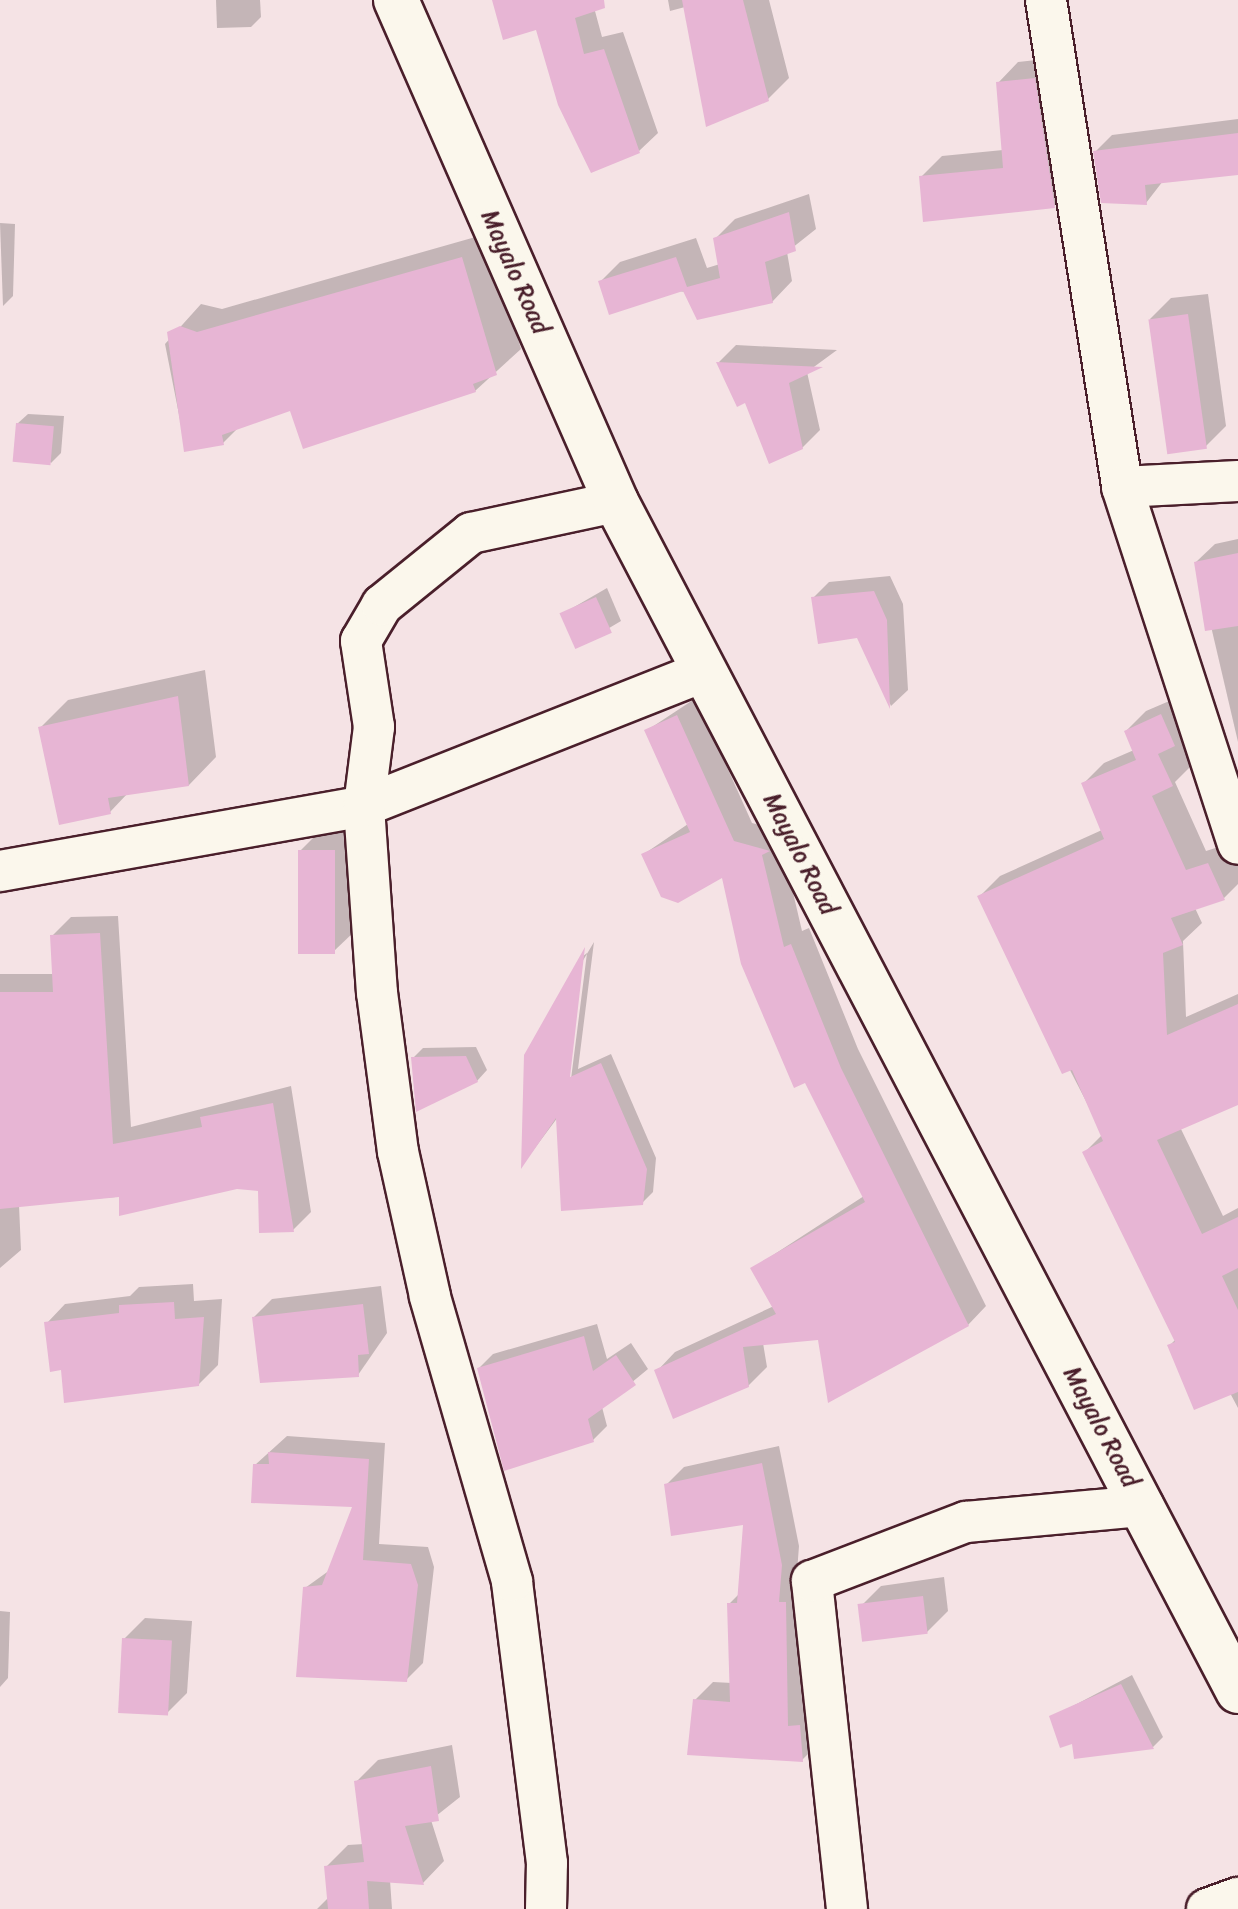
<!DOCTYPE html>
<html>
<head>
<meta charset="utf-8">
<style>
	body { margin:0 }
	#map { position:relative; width:1238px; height:1909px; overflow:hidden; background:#f5e3e5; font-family:Sriracha,sans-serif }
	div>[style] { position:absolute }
	.shadow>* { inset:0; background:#0003 }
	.building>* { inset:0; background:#e7b5d4; transform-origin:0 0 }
	.roads { filter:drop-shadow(2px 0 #4a1f2b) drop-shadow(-2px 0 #4a1f2b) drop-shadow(0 2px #4a1f2b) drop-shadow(0 -2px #4a1f2b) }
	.minor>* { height:40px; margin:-20px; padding:0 20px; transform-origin:20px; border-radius:20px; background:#fbf7ec }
	.tertiary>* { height:44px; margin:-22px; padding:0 22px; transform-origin:22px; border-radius:22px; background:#fbf7ec }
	span { translate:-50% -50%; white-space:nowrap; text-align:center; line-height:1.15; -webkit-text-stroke:8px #fbf7ec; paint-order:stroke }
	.street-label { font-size:24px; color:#4a1f2b }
</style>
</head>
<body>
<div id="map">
	<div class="shadow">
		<i style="clip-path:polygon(216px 0,260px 0,261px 17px,251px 27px,217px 28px)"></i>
		<i style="clip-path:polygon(494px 0,592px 0,602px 37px,623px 32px,658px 133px,639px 151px,537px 27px)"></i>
		<i style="clip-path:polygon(668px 0,769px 0,789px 78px,768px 99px,685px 7px,670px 11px)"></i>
		<i style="clip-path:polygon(1055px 58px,1075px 185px,1054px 206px,921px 177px,942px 156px,1003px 150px,998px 83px,1018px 62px)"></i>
		<i style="clip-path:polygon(1238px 119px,1238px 173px,1163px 181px,1146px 203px,1103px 202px,1095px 152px,1112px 135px)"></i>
		<i style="clip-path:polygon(809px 194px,816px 229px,787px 252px,792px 281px,772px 302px,600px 282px,620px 262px,696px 238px,707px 268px,720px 264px,715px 239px,735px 219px)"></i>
		<i style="clip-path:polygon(0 223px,15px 224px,13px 296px,3px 306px)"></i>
		<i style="clip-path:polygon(486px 234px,521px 349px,475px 391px,292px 409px,239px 427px,223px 443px,186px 450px,165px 344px,201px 304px,222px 309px)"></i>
		<i style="clip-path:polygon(1208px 294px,1226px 426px,1205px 447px,1150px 319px,1171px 298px)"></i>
		<i style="clip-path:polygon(736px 345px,837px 350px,807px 372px,820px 430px,802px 448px,746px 401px,719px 362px)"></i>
		<i style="clip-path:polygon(28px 414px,64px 416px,61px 453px,51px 463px,17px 424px)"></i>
		<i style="clip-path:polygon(1238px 539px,1238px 742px,1196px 562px,1215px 544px)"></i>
		<i style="clip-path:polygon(890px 576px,903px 604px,908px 690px,891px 706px,859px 635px,813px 598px,829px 582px)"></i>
		<i style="clip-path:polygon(607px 588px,621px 621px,577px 647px,562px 614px)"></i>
		<i style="clip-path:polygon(205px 670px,216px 757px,189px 785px,128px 793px,110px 812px,40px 728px,68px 700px)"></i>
		<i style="clip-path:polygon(1181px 696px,1194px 725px,1180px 738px,1192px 765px,1175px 782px,1206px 851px,1228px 844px,1238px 865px,1238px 884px,1224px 898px,1195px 908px,1202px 923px,1183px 941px,1186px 1017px,1238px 994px,1238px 1103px,1180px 1127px,1223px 1216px,1238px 1208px,1238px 1408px,1230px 1393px,1169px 1346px,1176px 1339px,1085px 1152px,1103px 1134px,980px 896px,1000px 876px,1102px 830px,1084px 783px,1104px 763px,1134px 750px,1126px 731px,1146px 711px)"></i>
		<i style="clip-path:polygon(696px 698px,752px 823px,785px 832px,780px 837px,802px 931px,809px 928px,858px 1049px,986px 1306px,968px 1325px,763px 1343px,767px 1367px,748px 1386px,657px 1371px,675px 1352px,774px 1306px,753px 1268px,864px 1196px,806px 1081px,724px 874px,644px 854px,688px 824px,646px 731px)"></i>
		<i style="clip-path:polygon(321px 830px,355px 830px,355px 931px,334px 951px,300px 851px)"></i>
		<i style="clip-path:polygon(118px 916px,131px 1127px,291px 1086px,311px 1212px,293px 1230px,260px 1189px,237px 1187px,19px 1205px,21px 1250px,0 1268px,0 974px,54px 974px,52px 936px,71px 917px)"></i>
		<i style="clip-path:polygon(evenodd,594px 942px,578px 1069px,611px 1054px,656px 1158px,653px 1192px,642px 1203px,558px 1117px,523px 1164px,526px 1056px,594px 942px,587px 953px,570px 1087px,566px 1087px,582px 957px,587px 953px)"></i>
		<i style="clip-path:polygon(476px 1047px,487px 1070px,477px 1081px,413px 1058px,423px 1048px)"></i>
		<i style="clip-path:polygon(193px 1284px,194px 1301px,222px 1299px,218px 1365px,199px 1384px,62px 1368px,47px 1323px,65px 1304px,130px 1296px,139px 1287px)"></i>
		<i style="clip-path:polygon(381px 1286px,387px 1333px,358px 1375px,254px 1317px,272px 1299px)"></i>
		<i style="clip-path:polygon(597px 1324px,607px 1359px,631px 1343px,648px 1369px,602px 1407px,607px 1426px,593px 1440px,479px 1368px,493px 1354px)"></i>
		<i style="clip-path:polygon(287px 1436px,385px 1443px,379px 1544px,428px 1547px,434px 1567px,423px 1663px,406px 1680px,305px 1588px,330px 1570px,355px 1505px,255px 1465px)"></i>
		<i style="clip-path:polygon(779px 1446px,799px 1546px,796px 1585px,820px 1742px,802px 1760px,695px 1700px,713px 1682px,732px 1683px,729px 1604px,740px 1593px,745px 1523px,666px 1485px,684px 1467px)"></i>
		<i style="clip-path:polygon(944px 1577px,948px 1611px,927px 1632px,860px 1607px,881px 1586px)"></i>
		<i style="clip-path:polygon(0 1611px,10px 1612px,8px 1678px,0 1687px)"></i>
		<i style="clip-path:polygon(145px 1618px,192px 1621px,187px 1693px,166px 1714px,124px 1639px)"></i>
		<i style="clip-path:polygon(1132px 1675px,1163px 1737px,1153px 1747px,1075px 1757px,1073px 1741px,1052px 1717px)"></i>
		<i style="clip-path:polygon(452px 1745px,460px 1797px,431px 1820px,444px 1861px,423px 1883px,390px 1880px,392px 1909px,317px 1909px,329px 1897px,326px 1867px,348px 1845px,364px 1844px,356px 1782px,378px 1760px)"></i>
	</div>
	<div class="building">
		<i style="clip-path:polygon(492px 0,604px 0,605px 8px,575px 18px,584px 54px,604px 49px,640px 153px,591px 173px,558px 105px,536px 30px,503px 40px)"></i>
		<i style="clip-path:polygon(682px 0,743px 0,769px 101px,706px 127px)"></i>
		<i style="clip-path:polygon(1035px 78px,1055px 208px,923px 222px,919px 176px,1003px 168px,996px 82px)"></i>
		<i style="clip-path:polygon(1238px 133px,1238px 175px,1145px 185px,1147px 205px,1101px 203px,1093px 151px)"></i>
		<i style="clip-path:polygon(789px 212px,796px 251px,765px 262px,773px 303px,697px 320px,683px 291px,609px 315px,598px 281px,676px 257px,687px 287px,720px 278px,713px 238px)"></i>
		<i style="clip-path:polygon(462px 257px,497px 375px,473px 384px,476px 392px,303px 449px,290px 411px,222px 435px,224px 445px,184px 452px,167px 332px,180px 326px,197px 332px)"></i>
		<i style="left:1188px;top:314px;width:136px;height:40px;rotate:82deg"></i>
		<i style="clip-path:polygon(716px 362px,823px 367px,789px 383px,803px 449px,769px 464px,745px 403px,737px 407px)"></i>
		<i style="left:16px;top:423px;width:38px;height:39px;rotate:5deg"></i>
		<i style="clip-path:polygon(1238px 553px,1238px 626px,1205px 631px,1194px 562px)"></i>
		<i style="clip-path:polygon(874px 591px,887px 620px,890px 709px,857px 638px,818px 644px,811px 597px)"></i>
		<i style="left:596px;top:597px;width:39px;height:40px;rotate:66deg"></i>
		<i style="clip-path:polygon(178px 696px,189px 786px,108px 798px,111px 814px,59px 825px,38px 727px)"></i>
		<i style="clip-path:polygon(1161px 714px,1175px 746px,1158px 754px,1173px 786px,1152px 796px,1186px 870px,1208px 863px,1225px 900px,1171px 918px,1183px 945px,1163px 953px,1167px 1035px,1238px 1004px,1238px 1105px,1157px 1140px,1202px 1234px,1238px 1217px,1238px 1268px,1222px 1276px,1238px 1310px,1238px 1392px,1194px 1410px,1167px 1345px,1175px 1342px,1082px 1152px,1103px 1141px,1072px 1070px,1062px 1074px,977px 896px,1104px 839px,1081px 783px,1136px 760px,1124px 731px)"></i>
		<i style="clip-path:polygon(677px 715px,734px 841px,770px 851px,762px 855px,784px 947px,791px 944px,841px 1068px,969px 1326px,828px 1403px,818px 1340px,743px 1347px,749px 1387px,673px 1419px,654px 1370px,776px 1314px,750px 1268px,865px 1202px,805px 1083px,794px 1088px,741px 964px,722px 878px,678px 903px,661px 897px,641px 854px,690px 832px,644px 730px)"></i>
		<i style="left:298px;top:850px;width:37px;height:104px"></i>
		<i style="clip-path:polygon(100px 933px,113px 1144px,202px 1127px,200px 1117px,273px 1103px,294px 1232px,259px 1233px,258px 1191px,237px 1189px,119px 1216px,119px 1197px,0 1209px,0 992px,53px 992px,50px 935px)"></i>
		<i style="clip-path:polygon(585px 947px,570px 1077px,601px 1063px,647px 1169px,643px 1205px,561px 1211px,556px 1118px,521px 1169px,524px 1055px)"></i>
		<i style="clip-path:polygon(466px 1056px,478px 1082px,416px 1112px,411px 1057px)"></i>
		<i style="clip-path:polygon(174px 1302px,175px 1319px,204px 1317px,199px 1386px,64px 1403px,61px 1370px,50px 1372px,44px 1322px,119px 1313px,119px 1305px)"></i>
		<i style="clip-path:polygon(363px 1304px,369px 1354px,358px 1355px,359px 1377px,260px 1383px,252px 1317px)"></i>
		<i style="clip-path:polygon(584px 1336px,593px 1371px,616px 1355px,636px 1385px,588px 1419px,594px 1442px,504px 1471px,477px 1368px)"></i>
		<i style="clip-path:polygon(268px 1452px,369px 1459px,363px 1560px,411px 1564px,418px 1585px,407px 1682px,296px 1677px,303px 1587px,322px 1585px,352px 1507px,251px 1503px,253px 1464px,269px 1464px)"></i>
		<i style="clip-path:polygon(762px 1463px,782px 1565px,779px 1602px,786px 1602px,788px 1726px,800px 1725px,803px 1762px,687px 1755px,693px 1699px,730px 1702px,727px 1603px,737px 1603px,743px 1525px,671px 1536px,664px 1484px)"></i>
		<i style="left:923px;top:1596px;width:38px;height:66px;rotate:83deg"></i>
		<i style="left:122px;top:1638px;width:50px;height:75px;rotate:3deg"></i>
		<i style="clip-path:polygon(1121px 1684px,1154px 1749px,1074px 1759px,1072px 1744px,1060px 1748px,1049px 1716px)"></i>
		<i style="clip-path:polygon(431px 1766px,439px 1821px,405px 1826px,424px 1885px,367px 1881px,369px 1909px,328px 1909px,324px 1866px,364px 1862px,354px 1781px)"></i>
	</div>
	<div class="roads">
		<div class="minor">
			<i style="left:1046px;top:0;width:493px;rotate:81.1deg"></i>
			<i style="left:1122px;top:487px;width:375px;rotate:72deg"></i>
			<i style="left:1122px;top:487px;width:116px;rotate:-3deg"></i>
			<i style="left:0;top:871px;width:370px;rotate:-10.1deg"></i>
			<i style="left:364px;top:806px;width:367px;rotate:-21.6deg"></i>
			<i style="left:546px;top:1909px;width:46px;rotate:-88.8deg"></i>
			<i style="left:547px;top:1863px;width:284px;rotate:-97.1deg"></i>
			<i style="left:512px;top:1581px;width:297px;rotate:-106.1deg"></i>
			<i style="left:430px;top:1296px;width:148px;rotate:-102.5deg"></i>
			<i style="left:398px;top:1152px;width:160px;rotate:-97.5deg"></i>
			<i style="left:377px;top:993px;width:187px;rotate:-94deg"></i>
			<i style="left:364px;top:806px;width:80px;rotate:-82.8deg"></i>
			<i style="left:374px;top:727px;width:87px;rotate:-98.6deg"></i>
			<i style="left:361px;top:641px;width:42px;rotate:-59.7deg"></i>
			<i style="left:382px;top:605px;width:114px;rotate:-39deg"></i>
			<i style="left:471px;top:533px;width:148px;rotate:-12.1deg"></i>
			<i style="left:847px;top:1909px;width:330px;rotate:-96.1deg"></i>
			<i style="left:812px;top:1581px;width:165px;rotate:-21deg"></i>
			<i style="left:966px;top:1522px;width:178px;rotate:-5.2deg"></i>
			<i style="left:1207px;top:1909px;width:33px;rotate:-20deg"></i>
		</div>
		<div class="tertiary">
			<i style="left:396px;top:0;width:548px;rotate:66.33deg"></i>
			<i style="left:616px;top:502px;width:1342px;rotate:62.38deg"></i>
		</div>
	</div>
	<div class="street-label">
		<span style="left:515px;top:272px;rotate:66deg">Mayalo Road</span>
		<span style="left:800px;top:854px;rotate:63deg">Mayalo Road</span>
		<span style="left:1101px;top:1427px;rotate:62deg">Mayalo Road</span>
	</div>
</div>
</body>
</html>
